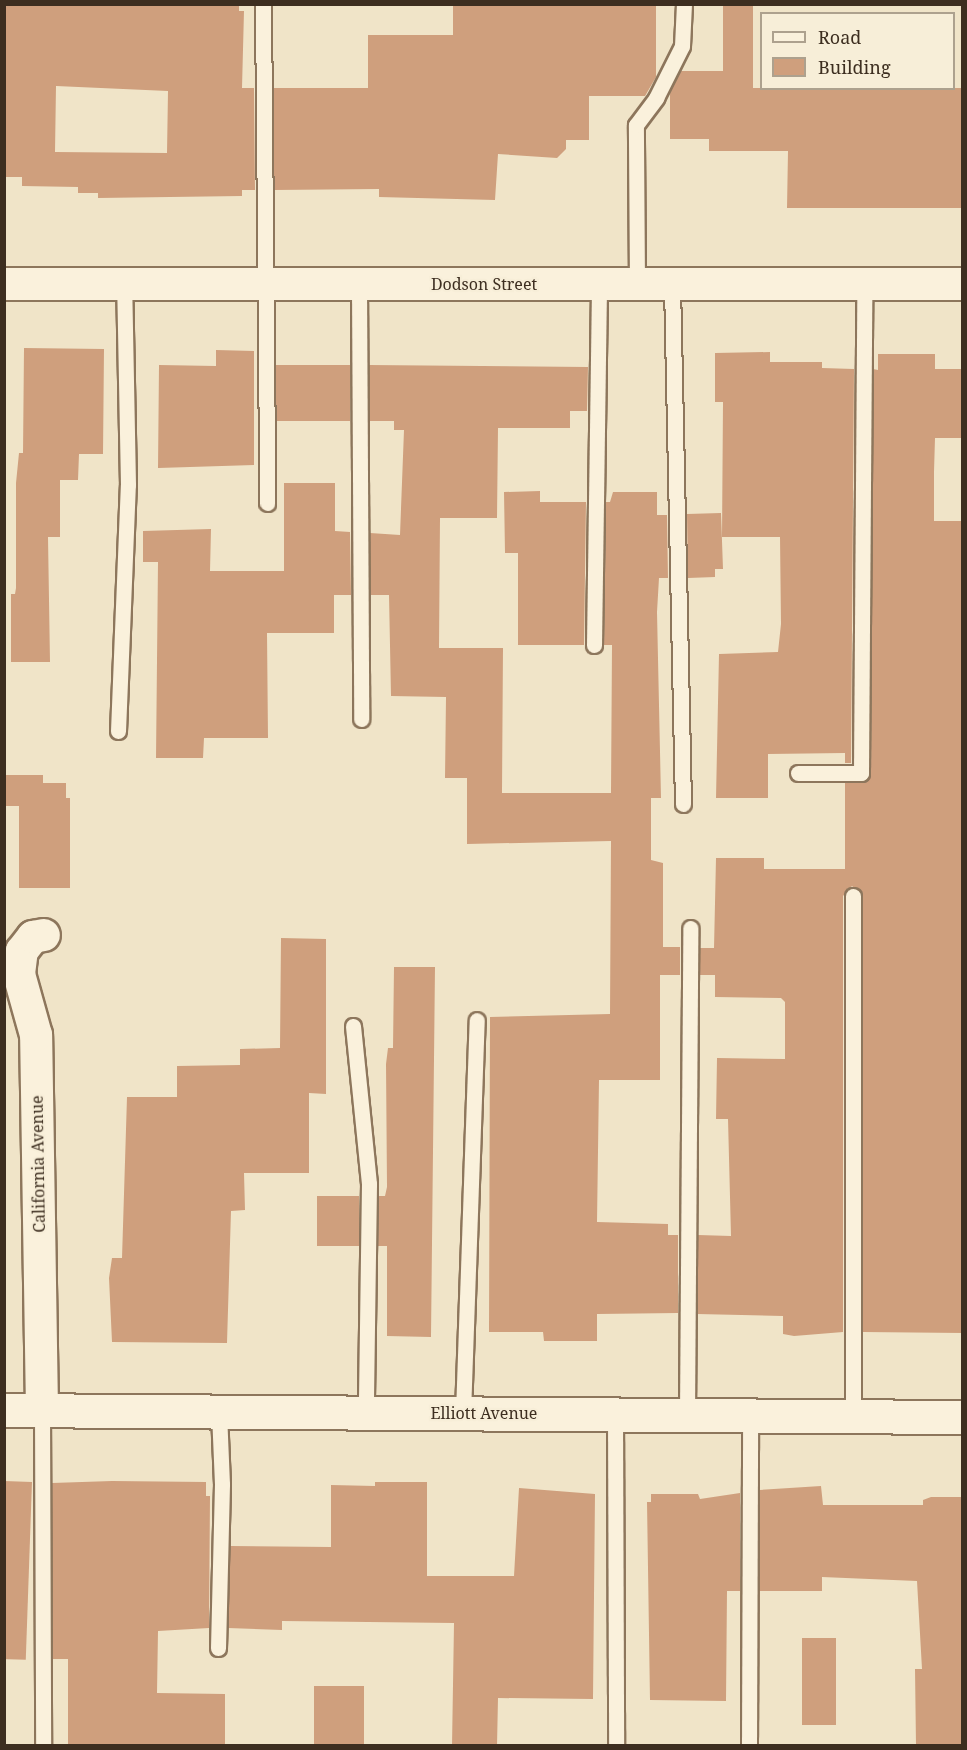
<!DOCTYPE html>
<html>
<head>
<meta charset="utf-8">
<style>
	body { margin:0 }
	#map { position:relative; width:967px; height:1750px; overflow:hidden; background:#f0e4c8; font-family:"Noto Serif",serif }
	div>[style] { position:absolute }
	.building>* { inset:0; background:#cf9f7d; transform-origin:0 0 }
	.roads { filter:drop-shadow(2px 0 #8d765c) drop-shadow(-2px 0 #8d765c) drop-shadow(0 2px #8d765c) drop-shadow(0 -2px #8d765c) }
	.service>* { height:15px; margin:-7.5px; padding:0 7.5px; transform-origin:7.5px; border-radius:7.5px; background:#faf1dc }
	.minor>* { height:32px; margin:-16px; padding:0 16px; transform-origin:16px; border-radius:16px; background:#faf1dc }
	.tertiary>* { height:33px; margin:-16.5px; padding:0 16.5px; transform-origin:16.5px; border-radius:16.5px; background:#faf1dc }
	span { translate:-50% -50%; white-space:nowrap; text-align:center; line-height:1.15; -webkit-text-stroke:4.5px #f7eed8; paint-order:stroke }
	.street-label { font-size:16px; color:#3d2e20 }
	.frame { position:absolute; inset:0; border:6px solid #3d2e20; pointer-events:none }
	.legend { position:absolute; left:760px; top:12px; width:195px; height:78px; box-sizing:border-box; background:#f7eed8; border:2px solid #ada18e; margin:0; padding:8px 10px; list-style:none; font-size:18px; color:#3d2e20 }
	.legend li { display:flex; align-items:center; gap:12px; height:30px }
	.legend b { width:30px; border:2px solid #ada18e }
</style>
</head>
<body>
<div id="map">
	<div class="building">
		<i style="clip-path:polygon(evenodd,4px 4px,239px 4px,239px 11px,244px 11px,242px 88px,254px 88px,255px 190px,242px 190px,242px 196px,98px 198px,98px 193px,78px 193px,78px 187px,22px 186px,22px 177px,5px 177px,4px 4px,56px 86px,168px 91px,167px 153px,55px 152px,56px 86px)"></i>
		<i style="clip-path:polygon(453px 4px,656px 4px,656px 77px,645px 96px,589px 96px,589px 140px,566px 140px,566px 149px,557px 158px,498px 154px,495px 200px,379px 197px,379px 189px,274px 190px,273px 88px,368px 88px,368px 35px,453px 35px)"></i>
		<i style="clip-path:polygon(723px 4px,753px 4px,753px 88px,963px 88px,963px 208px,787px 208px,788px 151px,709px 151px,709px 139px,670px 139px,670px 91px,680px 71px,723px 71px)"></i>
		<i style="clip-path:polygon(24px 348px,104px 349px,103px 454px,79px 454px,78px 480px,60px 480px,60px 537px,48px 537px,50px 662px,11px 662px,11px 594px,15px 594px,16px 588px,16px 483px,19px 453px,23px 453px)"></i>
		<i style="clip-path:polygon(216px 350px,254px 351px,254px 465px,158px 468px,159px 365px,216px 366px)"></i>
		<i style="clip-path:polygon(770px 352px,770px 362px,822px 362px,822px 368px,854px 369px,851px 763px,845px 763px,845px 753px,768px 754px,768px 798px,716px 798px,719px 654px,778px 652px,781px 624px,780px 537px,722px 537px,723px 402px,715px 402px,715px 353px)"></i>
		<i style="clip-path:polygon(878px 354px,935px 354px,935px 369px,963px 369px,963px 438px,935px 438px,934px 472px,934px 521px,963px 521px,963px 1333px,863px 1332px,863px 896px,852px 886px,843px 896px,843px 1332px,794px 1336px,783px 1334px,783px 1316px,697px 1314px,698px 1235px,731px 1236px,728px 1119px,716px 1119px,717px 1058px,785px 1059px,785px 1002px,781px 998px,715px 997px,715px 975px,699px 975px,700px 948px,714px 948px,716px 858px,764px 858px,764px 869px,845px 869px,845px 783px,865px 782px,871px 773px,873px 369px,878px 370px)"></i>
		<i style="left:276px;top:365px;width:74px;height:56px"></i>
		<i style="clip-path:polygon(369px 365px,588px 367px,587px 411px,570px 411px,570px 428px,498px 428px,497px 518px,440px 518px,439px 648px,503px 648px,502px 793px,611px 793px,612px 645px,604px 645px,606px 502px,610px 502px,613px 492px,657px 492px,657px 515px,667px 515px,668px 578px,659px 578px,657px 612px,661px 798px,651px 798px,651px 860px,663px 863px,663px 947px,680px 947px,680px 975px,660px 975px,660px 1080px,599px 1080px,597px 1222px,668px 1224px,668px 1235px,678px 1235px,678px 1313px,597px 1314px,597px 1341px,544px 1341px,543px 1332px,489px 1332px,490px 1017px,610px 1014px,611px 841px,467px 844px,467px 778px,445px 778px,446px 697px,391px 696px,389px 595px,370px 595px,370px 533px,400px 535px,404px 430px,394px 430px,394px 421px,369px 421px)"></i>
		<i style="clip-path:polygon(284px 483px,335px 483px,335px 531px,350px 532px,351px 595px,334px 595px,334px 633px,267px 633px,268px 738px,204px 738px,203px 758px,156px 758px,158px 562px,143px 562px,143px 531px,211px 529px,210px 571px,284px 571px)"></i>
		<i style="clip-path:polygon(540px 491px,540px 502px,586px 502px,584px 645px,518px 645px,518px 553px,505px 553px,504px 492px)"></i>
		<i style="clip-path:polygon(721px 513px,723px 569px,715px 569px,715px 577px,688px 578px,687px 514px)"></i>
		<i style="clip-path:polygon(4px 775px,43px 775px,43px 783px,66px 783px,66px 798px,70px 798px,70px 888px,19px 888px,19px 806px,4px 806px)"></i>
		<i style="clip-path:polygon(281px 938px,326px 939px,326px 1094px,309px 1093px,309px 1173px,244px 1173px,245px 1210px,231px 1211px,227px 1343px,112px 1342px,109px 1278px,112px 1258px,122px 1258px,127px 1097px,177px 1097px,177px 1066px,240px 1065px,240px 1049px,280px 1048px)"></i>
		<i style="clip-path:polygon(394px 967px,435px 967px,431px 1337px,387px 1336px,387px 1246px,378px 1246px,379px 1196px,385px 1196px,387px 1187px,386px 1064px,388px 1048px,393px 1048px)"></i>
		<i style="left:317px;top:1196px;width:42px;height:50px"></i>
		<i style="left:4px;top:1481px;width:28px;height:178px;rotate:2deg"></i>
		<i style="clip-path:polygon(112px 1481px,206px 1482px,206px 1496px,210px 1496px,209px 1628px,158px 1631px,157px 1693px,225px 1694px,225px 1746px,68px 1746px,68px 1659px,52px 1659px,52px 1483px)"></i>
		<i style="clip-path:polygon(375px 1482px,427px 1482px,427px 1576px,514px 1576px,519px 1488px,595px 1494px,593px 1699px,498px 1698px,497px 1746px,452px 1746px,454px 1623px,282px 1621px,282px 1630px,228px 1628px,230px 1546px,331px 1547px,331px 1485px,375px 1486px)"></i>
		<i style="clip-path:polygon(821px 1486px,823px 1505px,923px 1505px,923px 1500px,931px 1497px,963px 1497px,963px 1746px,916px 1746px,915px 1669px,922px 1669px,917px 1581px,822px 1577px,822px 1591px,759px 1591px,760px 1490px)"></i>
		<i style="clip-path:polygon(740px 1493px,740px 1591px,727px 1591px,726px 1701px,650px 1700px,647px 1502px,651px 1502px,651px 1494px,698px 1494px,700px 1499px)"></i>
		<i style="left:802px;top:1638px;width:34px;height:87px"></i>
		<i style="left:314px;top:1686px;width:50px;height:60px"></i>
	</div>
	<div class="roads">
		<div class="service">
			<i style="left:263px;top:4px;width:499px;rotate:89.5deg"></i>
			<i style="left:359px;top:284px;width:435px;rotate:89.7deg"></i>
			<i style="left:637px;top:284px;width:159px;rotate:-90.4deg"></i>
			<i style="left:636px;top:125px;width:34px;rotate:-53deg"></i>
			<i style="left:656px;top:98px;width:58px;rotate:-63.4deg"></i>
			<i style="left:682px;top:46px;width:42px;rotate:-87.3deg"></i>
			<i style="left:672px;top:284px;width:520px;rotate:88.79deg"></i>
			<i style="left:594px;top:645px;width:361px;rotate:-89.2deg"></i>
			<i style="left:118px;top:731px;width:246px;rotate:-87.7deg"></i>
			<i style="left:128px;top:485px;width:201px;rotate:-91.1deg"></i>
			<i style="left:798px;top:773px;width:63px"></i>
			<i style="left:861px;top:773px;width:489px;rotate:-89.6deg"></i>
			<i style="left:353px;top:1026px;width:159px;rotate:84.2deg"></i>
			<i style="left:369px;top:1184px;width:229px;rotate:90.8deg"></i>
			<i style="left:42px;top:1410px;width:336px;rotate:89.8deg"></i>
			<i style="left:463px;top:1413px;width:393px;rotate:-88deg"></i>
			<i style="left:615px;top:1414px;width:332px;rotate:89.8deg"></i>
			<i style="left:687px;top:1415px;width:487px;rotate:-89.6deg"></i>
			<i style="left:853px;top:1416px;width:520px;rotate:-90deg"></i>
			<i style="left:218px;top:1648px;width:164px;rotate:-88.6deg"></i>
			<i style="left:222px;top:1484px;width:73px;rotate:-92.4deg"></i>
			<i style="left:749px;top:1746px;width:330px;rotate:-89.8deg"></i>
		</div>
		<div class="minor">
			<i style="left:4px;top:284px;width:958px"></i>
			<i style="left:42px;top:1410px;width:375px;rotate:-90.9deg"></i>
			<i style="left:36px;top:1035px;width:63px;rotate:-105.6deg"></i>
			<i style="left:19px;top:974px;width:23px;rotate:-83deg"></i>
			<i style="left:22px;top:951px;width:18px;rotate:-52deg"></i>
			<i style="left:33px;top:937px;width:11px;rotate:-10deg"></i>
		</div>
		<div class="tertiary">
			<i style="left:4px;top:1410px;width:958px;rotate:0.42deg"></i>
		</div>
	</div>
	<div class="street-label">
		<span style="left:484px;top:284px">Dodson Street</span>
		<span style="left:38px;top:1164px;rotate:-91deg">California Avenue</span>
		<span style="left:484px;top:1413px">Elliott Avenue</span>
	</div>
	<div class="frame"></div>
	<ul class="legend">
	<li><b style="height:8px;background:#faf1dc"></b>Road</li>
	<li><b style="height:16px;background:#cf9f7d"></b>Building</li>
	</ul>
</div>
</body>
</html>
